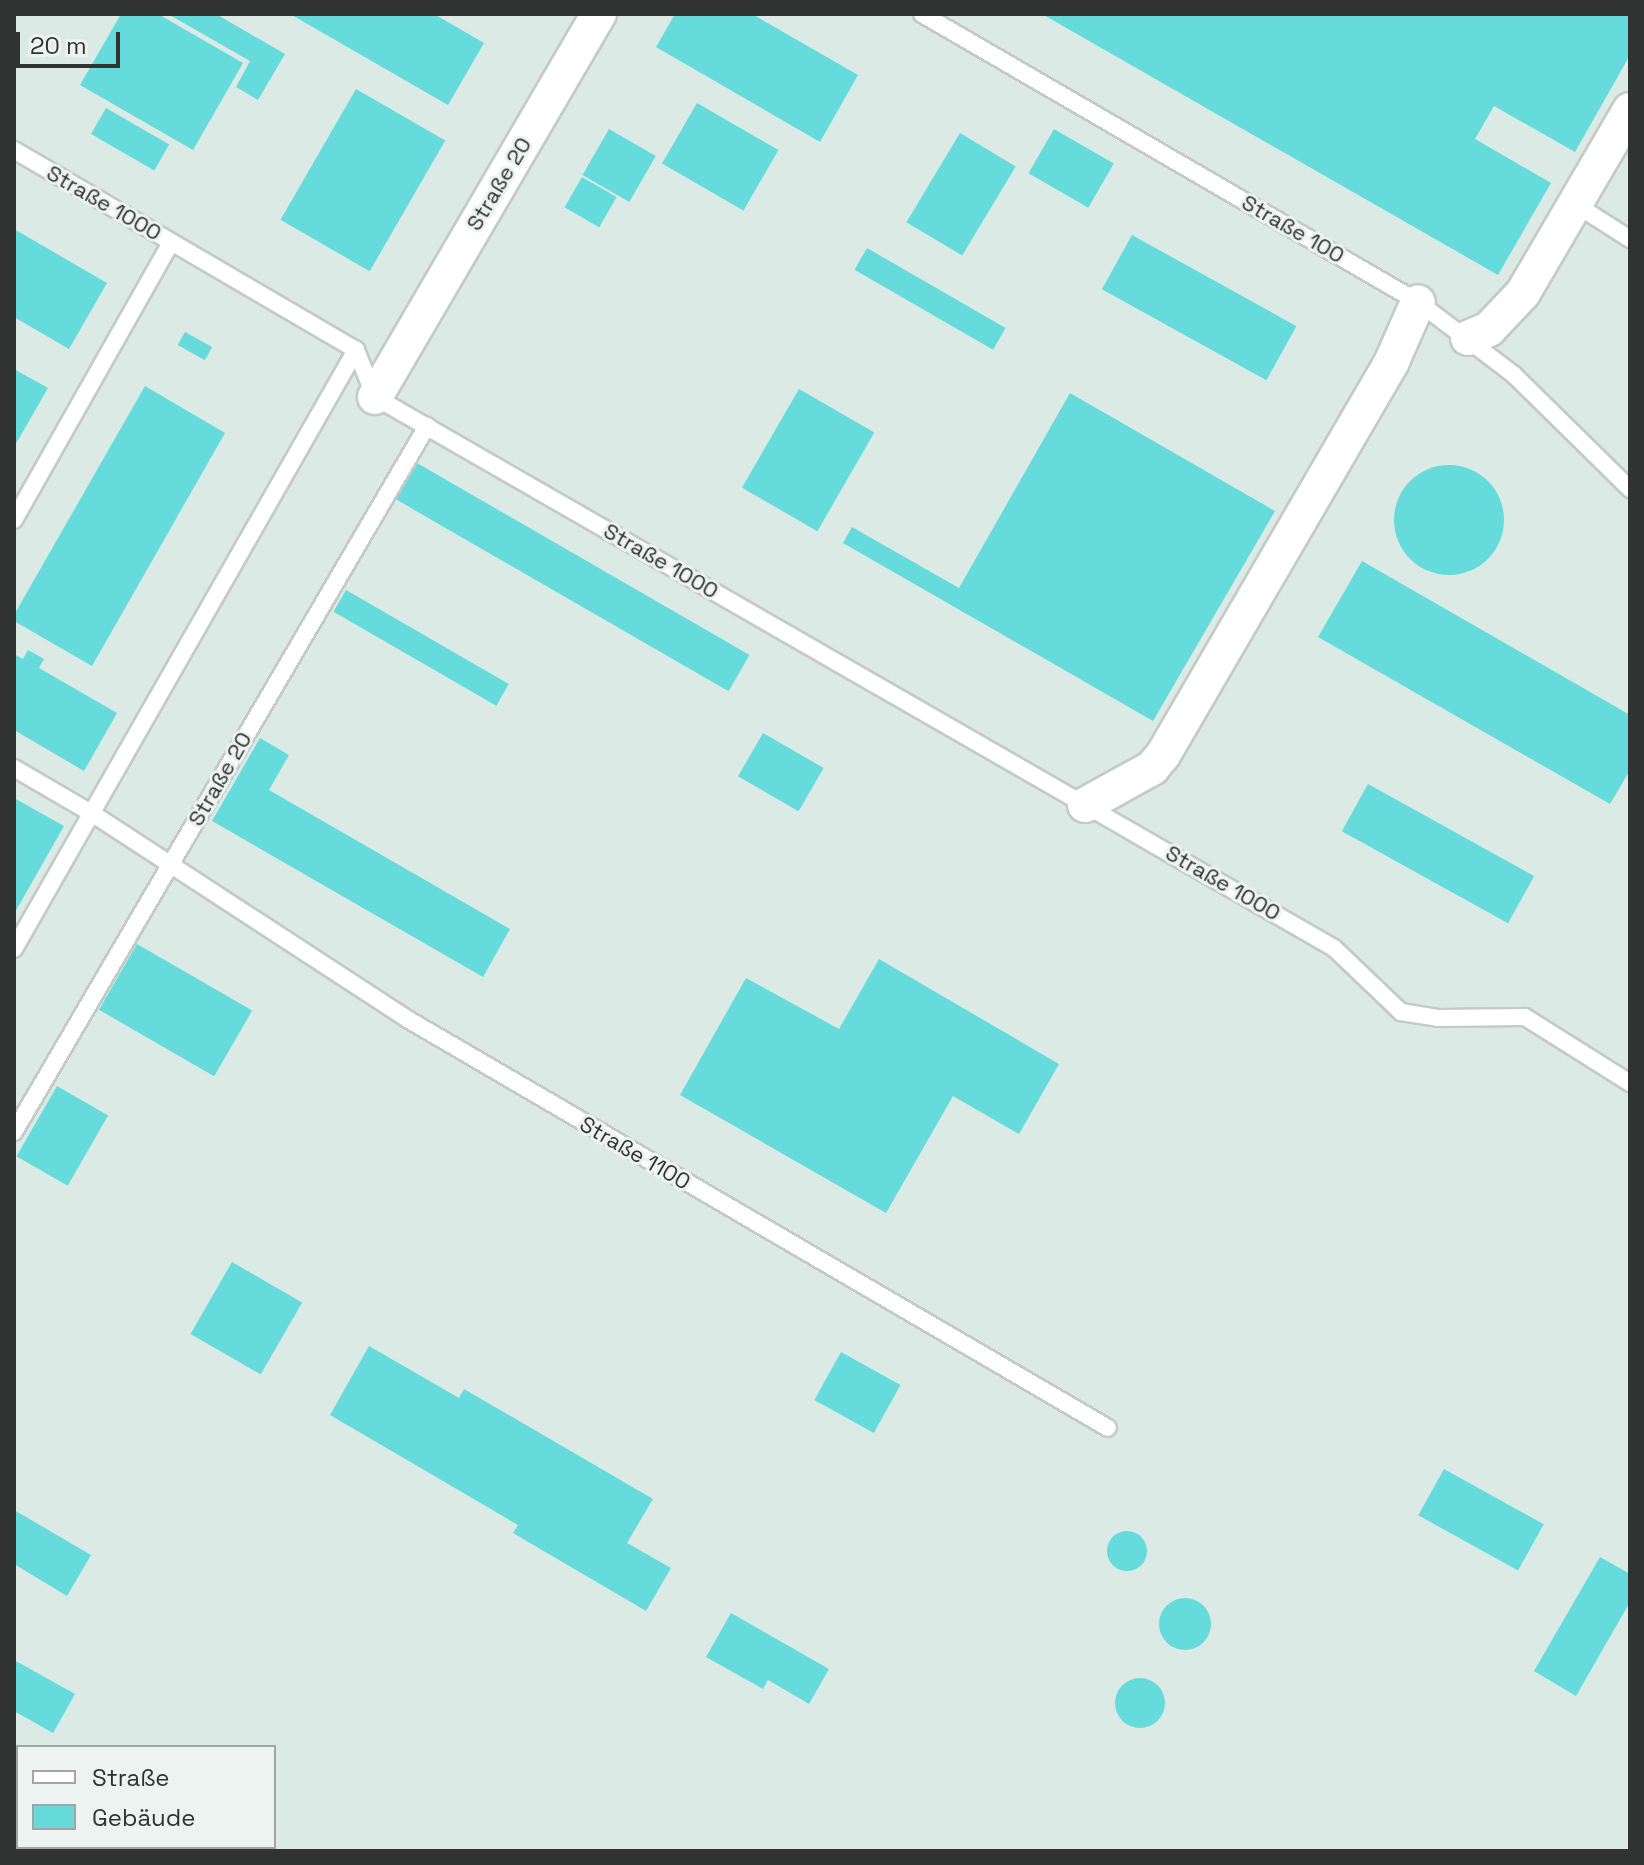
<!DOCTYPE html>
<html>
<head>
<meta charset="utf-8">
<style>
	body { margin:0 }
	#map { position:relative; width:1644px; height:1865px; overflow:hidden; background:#ecf3f0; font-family:"Space Grotesk",sans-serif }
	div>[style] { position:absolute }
	.built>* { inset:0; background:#dbeae4 }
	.building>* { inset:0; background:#65dbdc; transform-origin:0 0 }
	.round { border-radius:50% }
	.roads { filter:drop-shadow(2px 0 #c3cac7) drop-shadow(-2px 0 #c3cac7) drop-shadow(0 2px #c3cac7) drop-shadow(0 -2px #c3cac7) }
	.service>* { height:16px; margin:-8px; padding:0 8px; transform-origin:8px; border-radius:8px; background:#fff }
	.minor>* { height:34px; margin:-17px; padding:0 17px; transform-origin:17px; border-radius:17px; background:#fff }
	span { translate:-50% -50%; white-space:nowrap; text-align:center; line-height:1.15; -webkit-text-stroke:6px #ecf3f0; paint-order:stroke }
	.street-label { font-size:22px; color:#303332 }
	.frame { position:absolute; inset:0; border:16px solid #303332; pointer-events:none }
	.legend { position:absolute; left:16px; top:1745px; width:260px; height:104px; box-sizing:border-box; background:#ecf3f0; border:2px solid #a1a6a4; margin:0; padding:10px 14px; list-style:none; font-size:24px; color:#303332 }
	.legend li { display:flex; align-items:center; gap:16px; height:40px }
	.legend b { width:40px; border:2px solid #a1a6a4 }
	.scale { position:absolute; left:16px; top:32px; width:104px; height:36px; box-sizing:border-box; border:4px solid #303332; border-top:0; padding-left:10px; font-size:24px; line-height:28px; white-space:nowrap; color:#303332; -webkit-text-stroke:6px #ecf3f0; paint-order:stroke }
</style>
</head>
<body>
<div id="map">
	<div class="built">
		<i style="clip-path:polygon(evenodd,14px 14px,1630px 14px,1630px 1851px,14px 1851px,14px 14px,18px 1747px,274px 1747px,274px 1847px,18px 1847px,18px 1747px)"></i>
	</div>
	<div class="building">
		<i style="clip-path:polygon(121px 14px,158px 14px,243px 63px,193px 150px,80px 85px)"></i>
		<i style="clip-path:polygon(168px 14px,216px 14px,285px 54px,258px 100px,236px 87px,250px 61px)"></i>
		<i style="clip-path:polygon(290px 14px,434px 14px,484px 43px,448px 105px)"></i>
		<i style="clip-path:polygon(675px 14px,752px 14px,858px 75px,820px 142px,656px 47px)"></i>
		<i style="clip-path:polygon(1042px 14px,1630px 14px,1630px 55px,1575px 152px,1494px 106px,1475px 139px,1551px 183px,1498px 275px)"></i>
		<i style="left:356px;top:89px;width:103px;height:151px;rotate:30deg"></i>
		<i style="left:697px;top:103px;width:94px;height:70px;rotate:30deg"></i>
		<i style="left:106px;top:108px;width:73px;height:30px;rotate:30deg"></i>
		<i style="left:609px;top:129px;width:54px;height:53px;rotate:30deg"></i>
		<i style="left:1054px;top:129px;width:69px;height:51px;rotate:30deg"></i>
		<i style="left:960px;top:133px;width:65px;height:104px;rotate:31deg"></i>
		<i style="left:582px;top:177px;width:40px;height:35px;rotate:30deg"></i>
		<i style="clip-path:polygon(14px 229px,107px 283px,69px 349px,14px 317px)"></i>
		<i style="left:1132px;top:235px;width:188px;height:62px;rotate:29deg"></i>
		<i style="left:867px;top:248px;width:160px;height:25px;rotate:30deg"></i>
		<i style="left:185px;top:332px;width:31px;height:15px;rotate:29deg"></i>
		<i style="clip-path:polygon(14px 369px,48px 388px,14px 447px)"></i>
		<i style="clip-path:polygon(145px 386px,225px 433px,92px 666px,14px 621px,14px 615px)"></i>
		<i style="left:799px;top:389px;width:87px;height:114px;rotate:30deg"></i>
		<i style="clip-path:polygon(1070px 393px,1275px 511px,1153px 721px,843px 543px,852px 527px,959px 588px)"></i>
		<i style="left:417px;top:463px;width:384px;height:42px;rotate:30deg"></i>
		<i class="round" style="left:1394px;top:465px;width:110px;height:110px"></i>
		<i style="clip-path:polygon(1362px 561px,1630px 715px,1630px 770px,1610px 804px,1318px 637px)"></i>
		<i style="left:346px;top:590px;width:188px;height:25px;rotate:30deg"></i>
		<i style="clip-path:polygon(28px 650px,44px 659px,39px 668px,117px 713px,84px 771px,14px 730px,14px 654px,23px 659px)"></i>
		<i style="left:763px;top:733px;width:70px;height:50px;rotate:30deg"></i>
		<i style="clip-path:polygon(260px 738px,289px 755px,269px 790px,510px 929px,483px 977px,212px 821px)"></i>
		<i style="left:1368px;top:784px;width:190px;height:54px;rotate:29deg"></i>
		<i style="clip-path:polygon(14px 798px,64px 826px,14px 914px)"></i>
		<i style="left:137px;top:944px;width:133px;height:76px;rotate:30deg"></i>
		<i style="clip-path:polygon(879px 959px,1059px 1064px,1019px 1134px,953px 1096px,886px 1213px,680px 1095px,746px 978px,839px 1029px)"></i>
		<i style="left:57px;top:1086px;width:59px;height:81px;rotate:30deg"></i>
		<i style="left:232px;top:1262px;width:81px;height:83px;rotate:30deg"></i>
		<i style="clip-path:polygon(369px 1346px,459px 1398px,464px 1389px,653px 1499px,627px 1543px,671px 1568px,646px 1611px,513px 1533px,518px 1525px,330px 1415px)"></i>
		<i style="left:841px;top:1352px;width:68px;height:55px;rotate:29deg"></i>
		<i style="left:1444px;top:1469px;width:114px;height:53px;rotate:29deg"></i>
		<i style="clip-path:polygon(14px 1510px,91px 1555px,67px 1596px,14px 1564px)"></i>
		<i class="round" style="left:1107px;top:1531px;width:40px;height:40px"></i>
		<i style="clip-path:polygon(1600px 1557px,1630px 1574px,1630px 1602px,1576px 1696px,1534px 1671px)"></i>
		<i class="round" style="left:1159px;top:1598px;width:52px;height:52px"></i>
		<i style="clip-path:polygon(731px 1613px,829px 1669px,809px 1704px,768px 1680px,763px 1689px,706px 1657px)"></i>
		<i style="clip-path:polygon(14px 1660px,75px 1694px,53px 1733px,14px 1711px)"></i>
		<i class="round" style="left:1115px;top:1678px;width:50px;height:50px"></i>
	</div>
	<div class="roads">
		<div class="service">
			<i style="left:922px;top:14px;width:574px;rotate:30.14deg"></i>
			<i style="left:1418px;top:302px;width:121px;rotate:37.2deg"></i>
			<i style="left:1514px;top:375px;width:163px;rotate:44.5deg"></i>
			<i style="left:14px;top:150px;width:396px;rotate:30.3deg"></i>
			<i style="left:356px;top:350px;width:51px;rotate:68deg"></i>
			<i style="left:375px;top:397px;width:1106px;rotate:29.88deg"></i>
			<i style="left:1334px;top:948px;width:93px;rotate:43.7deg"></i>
			<i style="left:1401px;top:1012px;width:37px;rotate:9deg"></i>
			<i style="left:1438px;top:1018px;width:87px;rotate:-0.7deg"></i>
			<i style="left:1525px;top:1017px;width:124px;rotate:32.2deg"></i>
			<i style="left:1575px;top:204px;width:65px;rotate:32.5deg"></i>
			<i style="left:14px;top:520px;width:319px;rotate:-60.5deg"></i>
			<i style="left:14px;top:768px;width:91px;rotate:30.2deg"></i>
			<i style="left:93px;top:814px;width:377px;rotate:33.1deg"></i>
			<i style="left:409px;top:1020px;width:809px;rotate:30.27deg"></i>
			<i style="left:14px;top:949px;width:690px;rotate:-60.28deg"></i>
			<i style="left:14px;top:1132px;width:818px;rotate:-59.67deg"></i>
			<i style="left:14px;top:1809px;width:4px;rotate:27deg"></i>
			<i style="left:81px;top:1847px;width:8px;rotate:30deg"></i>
		</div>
		<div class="minor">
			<i style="left:1468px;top:338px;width:23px;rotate:-23deg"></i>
			<i style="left:1489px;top:329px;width:50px;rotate:-46.6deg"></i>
			<i style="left:1523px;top:293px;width:212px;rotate:-59.7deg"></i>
			<i style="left:375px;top:397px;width:444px;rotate:-59.7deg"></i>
			<i style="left:1085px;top:805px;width:77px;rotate:-28.9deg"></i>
			<i style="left:1152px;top:768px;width:17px;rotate:-50deg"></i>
			<i style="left:1163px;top:755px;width:456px;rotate:-59.8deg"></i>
			<i style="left:1392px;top:361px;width:64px;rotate:-66.2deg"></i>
		</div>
	</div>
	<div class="street-label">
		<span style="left:499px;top:184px;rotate:-59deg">Straße 20</span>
		<span style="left:104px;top:203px;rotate:30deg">Straße 1000</span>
		<span style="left:1293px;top:229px;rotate:30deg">Straße 100</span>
		<span style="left:661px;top:561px;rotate:30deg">Straße 1000</span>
		<span style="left:220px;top:779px;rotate:-60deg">Straße 20</span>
		<span style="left:1223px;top:883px;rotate:30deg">Straße 1000</span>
		<span style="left:635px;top:1153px;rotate:30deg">Straße 1100</span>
	</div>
	<div class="frame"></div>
	<ul class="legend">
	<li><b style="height:10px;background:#fff"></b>Straße</li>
	<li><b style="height:22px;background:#65dbdc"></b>Gebäude</li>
	</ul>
	<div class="scale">20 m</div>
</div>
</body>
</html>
